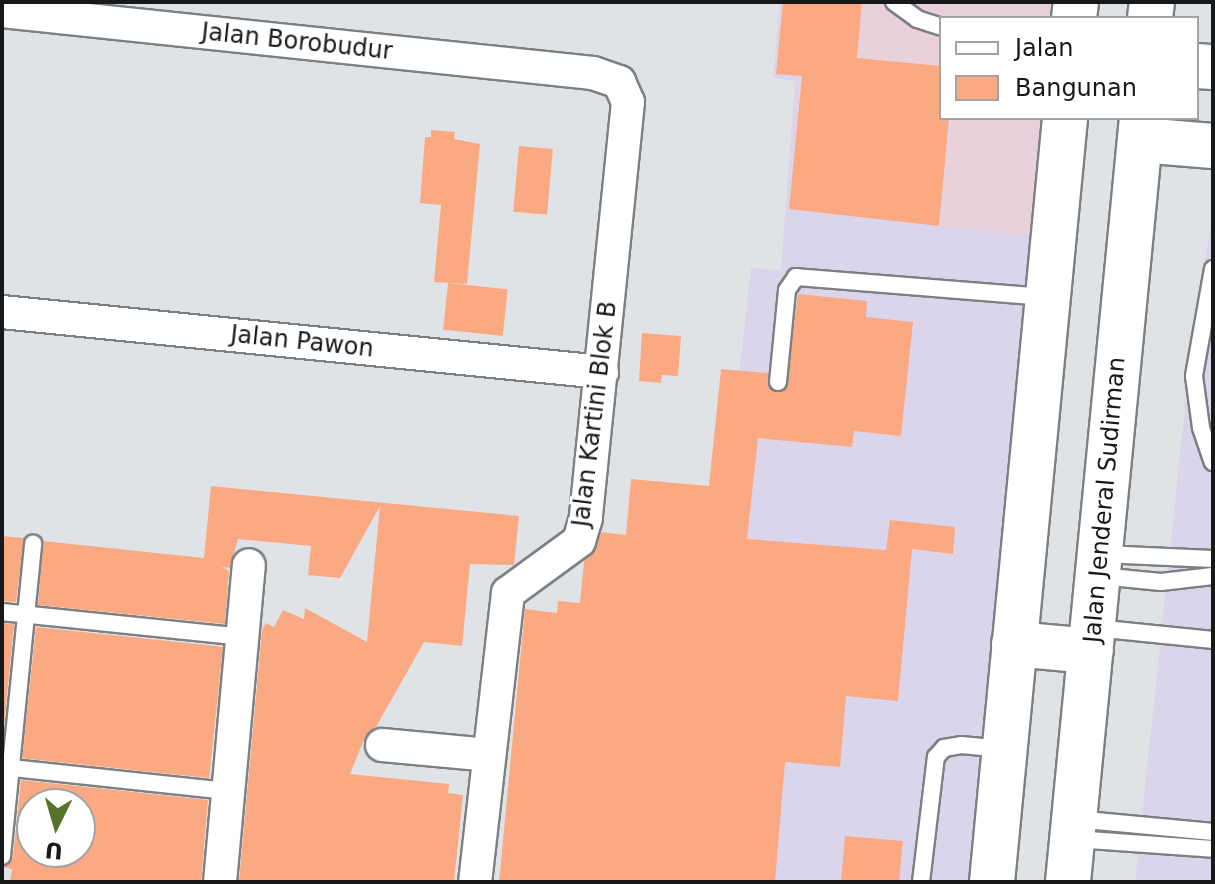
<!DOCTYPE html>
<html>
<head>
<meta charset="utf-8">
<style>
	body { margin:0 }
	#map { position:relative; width:1215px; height:884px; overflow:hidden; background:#e0e3e6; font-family:"DejaVu Sans",sans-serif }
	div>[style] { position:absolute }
	.commercial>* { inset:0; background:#dbd5eb }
	.medical>* { inset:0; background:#e9d1dc }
	.building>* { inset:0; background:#fba982; transform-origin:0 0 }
	.roads { filter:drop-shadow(2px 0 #7d8083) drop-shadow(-2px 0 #7d8083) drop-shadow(0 2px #7d8083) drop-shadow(0 -2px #7d8083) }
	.lane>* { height:16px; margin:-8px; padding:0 8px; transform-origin:8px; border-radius:8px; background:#fff }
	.street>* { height:32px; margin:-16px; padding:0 16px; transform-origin:16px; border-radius:16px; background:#fff }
	.primary>* { height:44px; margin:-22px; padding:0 22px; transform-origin:22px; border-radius:22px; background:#fff }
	span { translate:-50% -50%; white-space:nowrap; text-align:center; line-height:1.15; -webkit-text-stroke:6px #fff; paint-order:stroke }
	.street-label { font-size:24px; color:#171819 }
	.frame { position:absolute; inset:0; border:4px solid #171819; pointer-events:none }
	.legend { position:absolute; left:939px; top:16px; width:260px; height:104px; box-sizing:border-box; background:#fff; border:2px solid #a2a3a3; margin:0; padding:10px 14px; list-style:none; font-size:24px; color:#171819 }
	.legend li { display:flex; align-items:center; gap:16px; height:40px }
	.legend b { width:40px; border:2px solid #a2a3a3 }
	.north { position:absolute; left:16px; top:788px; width:80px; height:80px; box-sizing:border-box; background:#fff; border:2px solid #a2a3a3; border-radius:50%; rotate:185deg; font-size:22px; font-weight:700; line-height:32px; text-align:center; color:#171819 }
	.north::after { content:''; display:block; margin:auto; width:28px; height:36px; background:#55742b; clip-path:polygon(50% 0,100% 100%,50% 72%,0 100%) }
</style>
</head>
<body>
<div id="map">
	<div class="commercial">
		<i style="clip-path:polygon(780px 2px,1070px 2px,941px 18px,941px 118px,1060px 118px,995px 882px,683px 882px,751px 268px,781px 270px,795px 81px,773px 78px)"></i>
		<i style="clip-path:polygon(1213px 212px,1213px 882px,1135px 882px,1193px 331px)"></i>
	</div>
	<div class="medical">
		<i style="clip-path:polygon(783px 2px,1062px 2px,1061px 18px,941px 18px,941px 118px,1051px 118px,1040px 237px,789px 209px,801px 76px,776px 74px)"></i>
	</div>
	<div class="building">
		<i style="clip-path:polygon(783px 2px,862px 2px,857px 58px,941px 66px,941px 118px,949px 118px,939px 226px,789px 209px,802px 76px,776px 74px)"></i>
		<i style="clip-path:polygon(431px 130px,455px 132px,454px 139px,480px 144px,467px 284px,434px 282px,441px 205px,420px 203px,425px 137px,431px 137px)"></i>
		<i style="left:519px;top:146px;width:34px;height:66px;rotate:5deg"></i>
		<i style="left:448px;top:283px;width:60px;height:47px;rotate:6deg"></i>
		<i style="clip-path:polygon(798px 294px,867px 301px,866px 317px,913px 322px,901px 436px,854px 431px,852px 447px,758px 438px,747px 539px,886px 550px,890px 520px,955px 527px,953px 554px,912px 549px,898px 701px,846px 696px,840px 767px,785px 762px,775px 882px,499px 882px,525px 609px,557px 613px,558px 601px,580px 603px,584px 561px,602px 532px,626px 535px,631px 479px,709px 486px,721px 369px,768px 373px,771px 390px,786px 389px)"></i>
		<i style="clip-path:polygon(642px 333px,681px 336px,678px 376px,662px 375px,661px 383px,639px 381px)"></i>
		<i style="clip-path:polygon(211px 486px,519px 516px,514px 565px,470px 564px,462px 646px,424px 642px,376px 727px,366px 735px,350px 774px,449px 784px,448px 793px,463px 795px,454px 882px,239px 882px,262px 630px,266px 623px,274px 627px,283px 610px,304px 619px,305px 608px,367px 642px,380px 506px,340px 578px,308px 575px,311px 546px,238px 539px,230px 568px,222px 567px,229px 571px,225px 624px,38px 605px,43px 541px,204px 558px)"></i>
		<i style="clip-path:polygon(2px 536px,24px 538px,16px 602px,2px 601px)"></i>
		<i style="clip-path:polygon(2px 623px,14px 624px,2px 745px)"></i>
		<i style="left:36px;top:627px;width:188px;height:132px;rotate:6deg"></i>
		<i style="clip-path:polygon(evenodd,21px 780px,208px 800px,201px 882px,10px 882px,12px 869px,2px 867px,13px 857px,21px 780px,32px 804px,80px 804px,80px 852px,32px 852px,32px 804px)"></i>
		<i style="left:845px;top:836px;width:58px;height:46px;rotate:5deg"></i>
	</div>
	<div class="roads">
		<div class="lane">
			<i style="left:894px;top:2px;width:29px;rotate:36deg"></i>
			<i style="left:917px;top:19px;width:25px;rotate:18deg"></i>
			<i style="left:1213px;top:269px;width:109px;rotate:100.1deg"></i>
			<i style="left:1194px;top:376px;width:52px;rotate:82.3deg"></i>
			<i style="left:1201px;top:428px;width:36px;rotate:71deg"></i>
			<i style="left:778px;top:382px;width:92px;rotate:-84.4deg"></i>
			<i style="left:787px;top:290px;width:16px;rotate:-55deg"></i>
			<i style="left:796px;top:277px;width:251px;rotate:4.6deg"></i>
			<i style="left:1102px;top:554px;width:111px;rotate:2.6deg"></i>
			<i style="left:1100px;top:576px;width:61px;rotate:5.6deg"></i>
			<i style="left:1161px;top:582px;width:52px;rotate:-6.6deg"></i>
			<i style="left:2px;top:612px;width:242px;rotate:5.9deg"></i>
			<i style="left:1095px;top:628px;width:119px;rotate:5.8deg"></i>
			<i style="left:3px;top:767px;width:227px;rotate:6.1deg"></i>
			<i style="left:1075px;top:819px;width:139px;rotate:5.4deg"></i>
			<i style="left:1075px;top:839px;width:138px;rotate:4.1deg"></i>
			<i style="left:2px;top:856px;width:314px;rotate:-84.3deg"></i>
			<i style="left:921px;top:882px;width:126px;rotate:-83.2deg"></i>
			<i style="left:936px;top:757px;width:12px;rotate:-48deg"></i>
			<i style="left:944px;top:748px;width:17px;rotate:-10deg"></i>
			<i style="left:961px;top:745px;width:43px;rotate:5.3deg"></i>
		</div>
		<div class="street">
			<i style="left:2px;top:11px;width:594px;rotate:5.99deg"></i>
			<i style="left:593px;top:73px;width:28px;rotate:19deg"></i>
			<i style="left:619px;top:82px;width:22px;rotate:66deg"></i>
			<i style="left:628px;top:102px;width:418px;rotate:95.8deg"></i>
			<i style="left:586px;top:518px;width:24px;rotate:107deg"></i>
			<i style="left:579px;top:541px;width:88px;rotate:143.8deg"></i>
			<i style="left:508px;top:593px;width:291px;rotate:96.5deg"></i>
			<i style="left:2px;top:312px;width:603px;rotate:5.71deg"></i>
			<i style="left:382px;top:745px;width:107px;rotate:5.3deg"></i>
			<i style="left:220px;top:882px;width:318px;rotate:-84.8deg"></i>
		</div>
		<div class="primary">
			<i style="left:1074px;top:18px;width:16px;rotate:-83deg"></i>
			<i style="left:1150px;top:18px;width:16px;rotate:-83deg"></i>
			<i style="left:1197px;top:66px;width:16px;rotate:4deg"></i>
			<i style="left:1140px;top:140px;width:73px;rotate:4.7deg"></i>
			<i style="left:1014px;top:644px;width:77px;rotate:5.2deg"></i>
			<i style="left:992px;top:882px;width:767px;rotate:-84.54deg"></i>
			<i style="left:1068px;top:882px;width:768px;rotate:-84.47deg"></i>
		</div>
	</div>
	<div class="street-label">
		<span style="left:297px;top:42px;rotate:6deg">Jalan Borobudur</span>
		<span style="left:302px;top:342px;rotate:6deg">Jalan Pawon</span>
		<span style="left:595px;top:414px;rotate:-83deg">Jalan Kartini Blok B</span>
		<span style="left:1105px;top:500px;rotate:-85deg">Jalan Jenderal Sudirman</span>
	</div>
	<div class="frame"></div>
	<ul class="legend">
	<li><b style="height:10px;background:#fff"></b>Jalan</li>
	<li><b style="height:22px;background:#fba982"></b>Bangunan</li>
	</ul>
	<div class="north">U</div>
</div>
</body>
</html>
